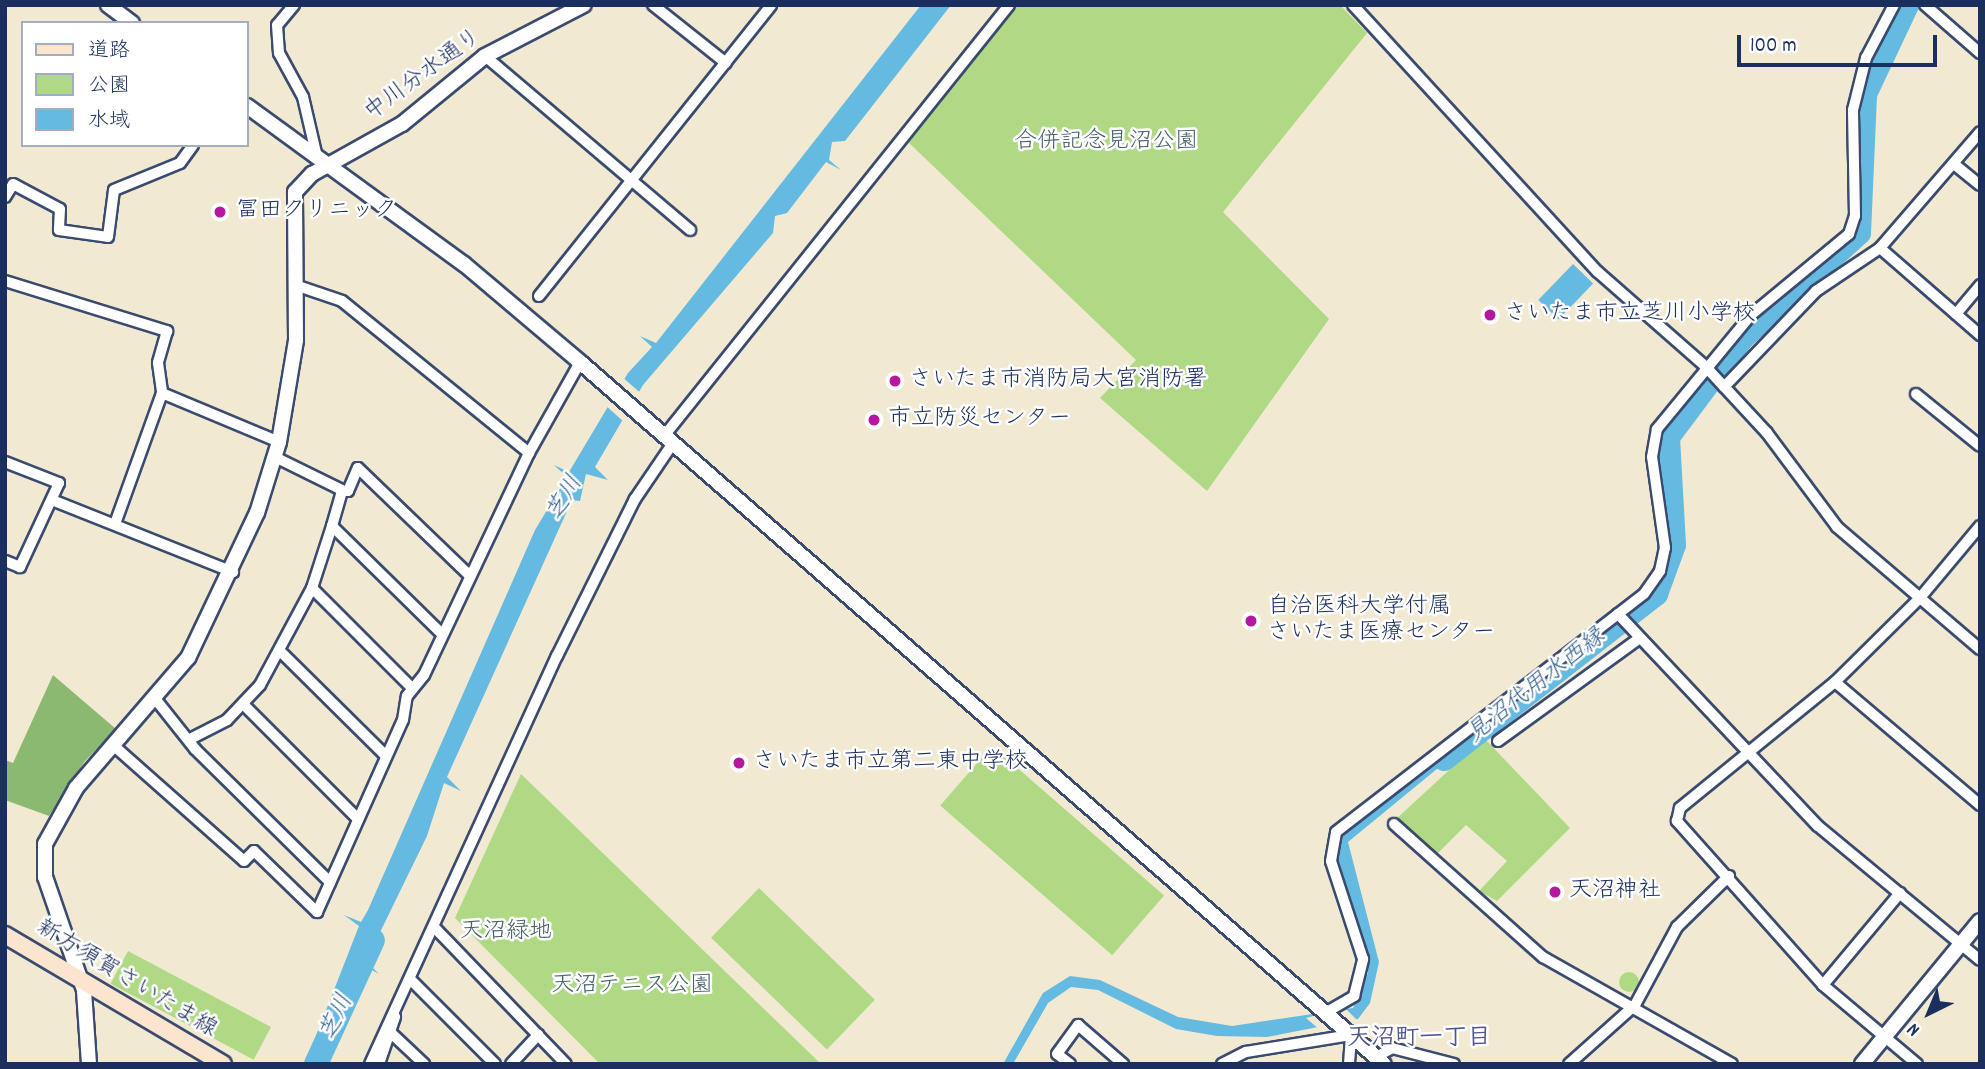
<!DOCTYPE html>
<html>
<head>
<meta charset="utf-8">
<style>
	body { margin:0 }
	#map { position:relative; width:1985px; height:1069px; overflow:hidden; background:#f2e9d2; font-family:Dekko,"Klee One",sans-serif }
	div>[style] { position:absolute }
	.green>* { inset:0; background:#afd984; transform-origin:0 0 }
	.round { border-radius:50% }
	.forest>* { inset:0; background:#8bb972 }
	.water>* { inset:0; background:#65bae1; transform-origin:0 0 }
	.pier>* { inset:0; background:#f2e9d2 }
	.river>* { height:24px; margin:-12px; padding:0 12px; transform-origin:12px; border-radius:12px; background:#65bae1 }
	.roads { filter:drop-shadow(2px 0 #3b4b6f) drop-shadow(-2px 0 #3b4b6f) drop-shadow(0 2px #3b4b6f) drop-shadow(0 -2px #3b4b6f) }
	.minor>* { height:10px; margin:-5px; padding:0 5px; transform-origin:5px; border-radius:5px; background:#fff }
	.tertiary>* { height:14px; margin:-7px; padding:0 7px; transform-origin:7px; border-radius:7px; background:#fff }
	.secondary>* { height:16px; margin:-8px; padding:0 8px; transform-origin:8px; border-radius:8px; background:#fce5cf }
	.dots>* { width:19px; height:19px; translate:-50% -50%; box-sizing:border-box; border:4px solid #fff; border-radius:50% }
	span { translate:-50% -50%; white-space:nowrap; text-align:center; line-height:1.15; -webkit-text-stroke:5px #fff; paint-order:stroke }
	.street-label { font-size:23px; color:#1b2f5e }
	.park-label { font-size:23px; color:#476269 }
	.poi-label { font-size:23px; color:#1b2f5e }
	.left { translate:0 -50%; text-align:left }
	.water-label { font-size:24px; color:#35608c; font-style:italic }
	.neighbourhood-label { font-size:24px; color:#52568e; font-weight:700 }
	.frame { position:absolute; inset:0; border:7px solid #1b2f5e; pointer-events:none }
	.legend { position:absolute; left:21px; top:21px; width:228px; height:126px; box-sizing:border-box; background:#fff; border:2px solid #a4acbf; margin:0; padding:9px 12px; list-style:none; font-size:21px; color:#1b2f5e }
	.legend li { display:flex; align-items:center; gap:14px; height:35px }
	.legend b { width:35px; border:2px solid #a4acbf }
	.north { position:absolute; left:1894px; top:978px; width:70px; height:70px; -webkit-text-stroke:5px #fff; paint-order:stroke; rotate:223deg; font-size:19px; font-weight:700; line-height:28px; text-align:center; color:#1b2f5e }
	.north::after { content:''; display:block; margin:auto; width:24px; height:32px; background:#1b2f5e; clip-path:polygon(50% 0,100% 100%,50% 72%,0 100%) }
	.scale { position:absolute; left:1737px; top:35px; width:200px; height:32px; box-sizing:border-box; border:4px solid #1b2f5e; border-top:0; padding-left:9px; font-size:21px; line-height:24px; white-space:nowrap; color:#1b2f5e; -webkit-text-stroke:5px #fff; paint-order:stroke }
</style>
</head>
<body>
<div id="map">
	<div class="green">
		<i style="clip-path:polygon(1014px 5px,1340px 5px,1367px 33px,1223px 212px,1329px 319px,1207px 491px,1100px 398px,1136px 360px,907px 141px)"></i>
		<i style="clip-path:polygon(1484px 738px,1570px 828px,1497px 901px,1479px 891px,1507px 861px,1466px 825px,1435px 856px,1395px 820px)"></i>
		<i style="left:992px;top:746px;width:228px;height:79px;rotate:41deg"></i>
		<i style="clip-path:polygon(521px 774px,821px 1064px,600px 1064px,455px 918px)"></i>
		<i style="left:759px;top:888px;width:161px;height:69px;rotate:44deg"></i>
		<i style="left:128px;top:951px;width:162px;height:37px;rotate:28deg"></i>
		<i class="round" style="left:1619px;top:972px;width:20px;height:20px"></i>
	</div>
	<div class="forest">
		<i style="clip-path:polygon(53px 675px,116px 729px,85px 761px,49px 816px,5px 800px,5px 760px,13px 763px)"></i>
	</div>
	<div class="water">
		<i style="clip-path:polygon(921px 5px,951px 5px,845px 141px,832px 142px,829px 160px,841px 170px,826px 162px,787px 213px,775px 216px,773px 233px,643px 385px,595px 467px,608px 480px,586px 474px,580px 501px,572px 500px,447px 777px,461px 791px,444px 783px,427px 836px,366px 961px,379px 974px,363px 965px,354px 972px,325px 1064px,305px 1064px,359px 926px,344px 915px,361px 922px,368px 910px,535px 530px,567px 477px,554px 465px,569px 472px,628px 373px,652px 347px,640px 336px,656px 343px)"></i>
		<i style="left:1573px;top:264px;width:28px;height:50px;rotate:44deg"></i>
		<i style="clip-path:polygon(1465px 733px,1471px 741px,1348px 842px,1379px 962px,1370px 1003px,1358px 1019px,1267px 1037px,1217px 1036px,1176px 1029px,1098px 990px,1071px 987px,1048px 1003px,1013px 1064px,1003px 1064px,1043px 993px,1070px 976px,1100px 980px,1178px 1017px,1232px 1026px,1353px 1008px,1368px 973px,1368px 954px,1338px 862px,1340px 836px)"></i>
	</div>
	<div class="pier">
		<i style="clip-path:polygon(621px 376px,644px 396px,625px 423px,603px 403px)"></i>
		<i style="clip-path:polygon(1344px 1007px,1359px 1022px,1320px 1030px,1306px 1018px)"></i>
	</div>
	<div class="river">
		<i style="left:1444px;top:759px;width:269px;rotate:-37.9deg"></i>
		<i style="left:1656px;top:594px;width:52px;rotate:-69.8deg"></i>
		<i style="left:1674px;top:545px;width:108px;rotate:-93.2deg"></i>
		<i style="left:1668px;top:437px;width:124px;rotate:-53.2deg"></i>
		<i style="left:1742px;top:338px;width:157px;rotate:-41.9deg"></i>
		<i style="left:1859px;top:233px;width:139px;rotate:-87.5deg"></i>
		<i style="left:1865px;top:94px;width:98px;rotate:-64.7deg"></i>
		<i style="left:316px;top:1064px;width:136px;rotate:-65.3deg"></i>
	</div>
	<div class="roads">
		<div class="minor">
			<i style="left:294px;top:5px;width:26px;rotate:130deg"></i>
			<i style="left:277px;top:25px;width:28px;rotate:86deg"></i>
			<i style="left:279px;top:53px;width:50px;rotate:61.4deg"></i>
			<i style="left:303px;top:97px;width:62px;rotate:76.9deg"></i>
			<i style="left:653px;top:5px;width:93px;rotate:38.5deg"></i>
			<i style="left:1353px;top:5px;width:362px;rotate:47.5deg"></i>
			<i style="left:1598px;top:272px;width:142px;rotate:41.3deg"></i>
			<i style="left:1705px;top:366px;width:91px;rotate:47.2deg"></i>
			<i style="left:1767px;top:433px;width:117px;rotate:53.3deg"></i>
			<i style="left:1837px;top:527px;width:188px;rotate:40.5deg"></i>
			<i style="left:1925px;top:5px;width:73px;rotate:41.1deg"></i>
			<i style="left:485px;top:56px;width:269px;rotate:40.3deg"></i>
			<i style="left:1954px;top:164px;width:33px;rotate:39deg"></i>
			<i style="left:5px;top:197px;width:15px;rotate:-58deg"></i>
			<i style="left:13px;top:184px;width:53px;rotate:28deg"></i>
			<i style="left:60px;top:209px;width:21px;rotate:93deg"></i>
			<i style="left:59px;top:230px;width:49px;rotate:8.1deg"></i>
			<i style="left:108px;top:237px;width:47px;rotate:-82.7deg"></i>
			<i style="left:114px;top:190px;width:71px;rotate:-22.2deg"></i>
			<i style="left:180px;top:163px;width:22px;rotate:-54deg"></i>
			<i style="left:1880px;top:248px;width:133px;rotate:41deg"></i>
			<i style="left:5px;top:281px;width:170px;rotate:17.2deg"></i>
			<i style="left:167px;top:331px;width:33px;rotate:106deg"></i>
			<i style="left:158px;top:363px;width:30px;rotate:82deg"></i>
			<i style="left:162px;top:393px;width:127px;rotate:22.7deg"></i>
			<i style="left:298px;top:286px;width:46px;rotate:18.8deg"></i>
			<i style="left:342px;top:301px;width:241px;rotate:39.1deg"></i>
			<i style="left:539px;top:296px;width:372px;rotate:-51.4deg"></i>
			<i style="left:1956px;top:314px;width:38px;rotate:-50deg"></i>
			<i style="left:1724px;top:387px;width:133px;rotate:-46.2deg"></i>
			<i style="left:1816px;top:291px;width:77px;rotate:-33.9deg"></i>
			<i style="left:1880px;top:248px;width:153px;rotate:-49.2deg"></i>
			<i style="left:1916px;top:394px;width:82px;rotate:39.1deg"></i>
			<i style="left:664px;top:436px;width:552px;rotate:-51.32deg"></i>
			<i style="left:5px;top:462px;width:58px;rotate:21.3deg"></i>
			<i style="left:59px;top:483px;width:93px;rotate:114.9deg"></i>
			<i style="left:20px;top:567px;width:16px;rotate:-158deg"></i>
			<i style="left:342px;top:491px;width:6px"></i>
			<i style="left:348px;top:491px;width:25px;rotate:-67deg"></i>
			<i style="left:358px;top:468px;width:154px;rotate:43.9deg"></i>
			<i style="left:52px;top:500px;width:195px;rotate:21.7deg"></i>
			<i style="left:116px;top:521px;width:136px;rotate:-70.2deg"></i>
			<i style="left:332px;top:526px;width:154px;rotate:44.5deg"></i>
			<i style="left:312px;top:588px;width:141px;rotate:45deg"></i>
			<i style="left:1618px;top:614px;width:291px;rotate:46.7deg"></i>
			<i style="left:1818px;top:826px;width:210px;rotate:39.6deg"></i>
			<i style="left:280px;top:651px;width:149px;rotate:44.7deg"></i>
			<i style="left:1835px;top:682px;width:190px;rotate:40.3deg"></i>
			<i style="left:157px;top:701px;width:61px;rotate:51.6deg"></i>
			<i style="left:195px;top:749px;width:190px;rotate:44.6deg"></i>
			<i style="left:244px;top:705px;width:161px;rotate:45deg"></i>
			<i style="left:192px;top:738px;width:39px;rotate:-27deg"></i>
			<i style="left:227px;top:720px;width:48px;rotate:-46.7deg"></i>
			<i style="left:260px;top:685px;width:110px;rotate:-61.8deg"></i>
			<i style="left:312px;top:588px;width:65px;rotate:-72.1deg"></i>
			<i style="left:332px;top:526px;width:37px;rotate:-74deg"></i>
			<i style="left:342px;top:490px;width:75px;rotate:-153.8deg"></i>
			<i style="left:1498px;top:741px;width:175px;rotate:-36deg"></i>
			<i style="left:113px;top:745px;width:175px;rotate:41.5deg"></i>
			<i style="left:244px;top:861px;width:14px;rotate:-45deg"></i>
			<i style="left:254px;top:851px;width:88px;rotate:44.1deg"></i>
			<i style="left:317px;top:912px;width:210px;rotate:-65.9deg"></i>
			<i style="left:403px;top:720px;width:24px;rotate:-81deg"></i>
			<i style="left:407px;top:696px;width:27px;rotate:-51deg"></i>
			<i style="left:424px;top:675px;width:246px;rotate:-64.7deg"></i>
			<i style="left:529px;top:453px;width:104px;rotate:-60.7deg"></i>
			<i style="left:1394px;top:824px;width:200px;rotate:41.8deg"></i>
			<i style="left:1543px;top:957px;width:217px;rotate:29.5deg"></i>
			<i style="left:434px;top:927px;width:190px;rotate:46.1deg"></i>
			<i style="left:410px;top:979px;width:120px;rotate:45deg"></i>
			<i style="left:1823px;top:985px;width:120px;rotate:-50.1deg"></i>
			<i style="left:1325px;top:1013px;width:34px;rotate:-30deg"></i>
			<i style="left:1354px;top:996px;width:38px;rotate:-76deg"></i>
			<i style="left:1363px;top:959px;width:103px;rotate:-108.1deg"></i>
			<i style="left:1331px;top:861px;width:29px;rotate:-80deg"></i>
			<i style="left:1336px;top:832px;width:389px;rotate:-37.7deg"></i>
			<i style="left:1644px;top:594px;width:28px;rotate:-55deg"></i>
			<i style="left:1660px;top:571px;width:24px;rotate:-78deg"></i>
			<i style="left:1665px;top:548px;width:92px;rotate:-98.1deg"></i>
			<i style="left:1652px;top:457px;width:28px;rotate:-80deg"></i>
			<i style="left:1657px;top:429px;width:148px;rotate:-50.5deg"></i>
			<i style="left:1751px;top:315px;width:127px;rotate:-39.6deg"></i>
			<i style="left:1849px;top:234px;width:19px;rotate:-72deg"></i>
			<i style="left:1855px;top:216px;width:106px;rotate:-91.1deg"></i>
			<i style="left:1853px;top:110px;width:54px;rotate:-76deg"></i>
			<i style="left:1866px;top:58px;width:60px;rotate:-62.2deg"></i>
			<i style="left:390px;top:1032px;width:47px;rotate:43.3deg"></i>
			<i style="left:1376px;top:1057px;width:18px;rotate:-29deg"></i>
			<i style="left:1392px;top:1048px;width:64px;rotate:14.5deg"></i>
			<i style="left:370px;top:1064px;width:449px;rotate:-65.4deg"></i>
			<i style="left:557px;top:656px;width:175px;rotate:-63.6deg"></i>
			<i style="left:635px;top:499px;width:68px;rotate:-55.8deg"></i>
			<i style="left:379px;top:1064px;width:50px;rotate:-71.2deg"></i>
			<i style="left:511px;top:1064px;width:40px;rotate:-47deg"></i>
			<i style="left:1070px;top:1064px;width:16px;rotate:-142deg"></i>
			<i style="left:1057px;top:1054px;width:36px;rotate:-54deg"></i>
			<i style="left:1078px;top:1025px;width:60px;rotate:40.9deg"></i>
			<i style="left:1222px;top:1064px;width:27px;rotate:-27deg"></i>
			<i style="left:1246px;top:1052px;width:106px;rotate:-9.2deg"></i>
			<i style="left:1349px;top:1064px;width:29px;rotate:-86deg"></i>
			<i style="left:1569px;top:1064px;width:89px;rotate:-41.8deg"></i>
			<i style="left:1635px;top:1005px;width:89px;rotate:-61.7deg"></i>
			<i style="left:1677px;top:927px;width:73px;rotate:-44.4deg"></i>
			<i style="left:1917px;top:1064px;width:123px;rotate:-140deg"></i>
			<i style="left:1823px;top:985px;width:220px;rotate:-131.7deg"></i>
			<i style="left:1677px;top:821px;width:13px;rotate:-77deg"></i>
			<i style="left:1680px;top:808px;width:200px;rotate:-39.1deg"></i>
			<i style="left:1835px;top:682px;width:118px;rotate:-44.7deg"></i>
			<i style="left:1919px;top:599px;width:95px;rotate:-50.1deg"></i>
		</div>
		<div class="tertiary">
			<i style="left:108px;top:5px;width:30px;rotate:37deg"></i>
			<i style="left:247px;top:106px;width:268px;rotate:36.1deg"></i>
			<i style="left:464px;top:264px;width:152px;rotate:40.2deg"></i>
			<i style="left:580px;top:362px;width:1067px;rotate:41.13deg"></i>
			<i style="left:89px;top:1064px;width:74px;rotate:-93.9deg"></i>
			<i style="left:84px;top:990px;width:120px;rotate:-109deg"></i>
			<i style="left:45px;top:877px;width:33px;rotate:-90deg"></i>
			<i style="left:45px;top:844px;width:64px;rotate:-61deg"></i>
			<i style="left:76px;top:788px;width:172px;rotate:-49.3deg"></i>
			<i style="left:188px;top:658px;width:161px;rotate:-64.6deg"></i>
			<i style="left:257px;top:513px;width:74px;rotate:-72.8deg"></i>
			<i style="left:279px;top:442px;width:103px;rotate:-80.5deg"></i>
			<i style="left:296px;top:340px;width:148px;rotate:-90.4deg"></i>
			<i style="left:295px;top:192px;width:25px;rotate:-47deg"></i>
			<i style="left:312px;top:174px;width:103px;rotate:-29.1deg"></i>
			<i style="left:402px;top:124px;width:107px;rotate:-39.3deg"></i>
			<i style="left:485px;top:56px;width:111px;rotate:-27.3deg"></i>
			<i style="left:1862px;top:1064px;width:185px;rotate:-50.5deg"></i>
		</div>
		<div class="secondary">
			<i style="left:5px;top:935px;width:253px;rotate:30.6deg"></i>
		</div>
	</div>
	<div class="dots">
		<i style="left:220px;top:212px;background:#b5179e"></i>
		<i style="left:1490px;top:315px;background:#b5179e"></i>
		<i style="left:895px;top:381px;background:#b5179e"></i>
		<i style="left:874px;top:420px;background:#b5179e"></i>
		<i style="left:1251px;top:621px;background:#b5179e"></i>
		<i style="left:739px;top:763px;background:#b5179e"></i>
		<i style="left:1555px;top:892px;background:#b5179e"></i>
	</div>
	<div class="street-label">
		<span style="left:424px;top:76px;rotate:-36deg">中川分水通り</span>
		<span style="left:126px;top:980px;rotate:31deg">新方須賀さいたま線</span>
	</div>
	<div class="park-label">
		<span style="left:1106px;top:143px">合併記念見沼公園</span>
		<span style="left:506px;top:933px">天沼緑地</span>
		<span style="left:632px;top:987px">天沼テニス公園</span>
	</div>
	<div class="poi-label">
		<span class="left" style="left:236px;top:212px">冨田クリニック</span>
		<span class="left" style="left:1504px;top:315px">さいたま市立芝川小学校</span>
		<span class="left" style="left:909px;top:381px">さいたま市消防局大宮消防署</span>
		<span class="left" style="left:888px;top:420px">市立防災センター</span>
		<span class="left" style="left:1267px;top:621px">自治医科大学付属<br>さいたま医療センター</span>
		<span class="left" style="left:753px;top:763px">さいたま市立第二東中学校</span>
		<span class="left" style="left:1569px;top:892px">天沼神社</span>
	</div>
	<div class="water-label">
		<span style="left:566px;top:499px;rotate:-60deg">芝川</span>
		<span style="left:1537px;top:687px;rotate:-38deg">見沼代用水西縁</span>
		<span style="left:338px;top:1018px;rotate:-65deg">芝川</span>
	</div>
	<div class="neighbourhood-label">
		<span style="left:1419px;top:1040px">天沼町一丁目</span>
	</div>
	<div class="frame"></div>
	<ul class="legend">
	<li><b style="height:9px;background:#fce5cf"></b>道路</li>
	<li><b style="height:19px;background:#afd984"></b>公園</li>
	<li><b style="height:19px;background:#65bae1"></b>水域</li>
	</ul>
	<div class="north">N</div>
	<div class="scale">100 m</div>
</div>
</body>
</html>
